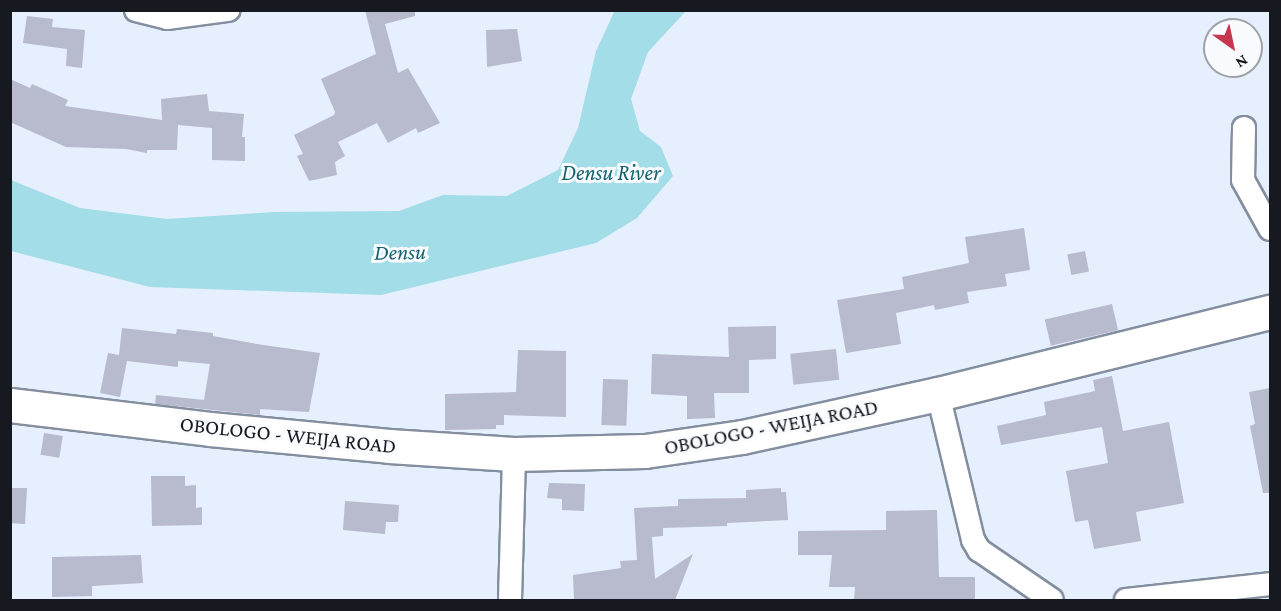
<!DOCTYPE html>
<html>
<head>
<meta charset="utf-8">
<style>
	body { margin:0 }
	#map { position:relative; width:1281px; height:611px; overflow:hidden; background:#e5effd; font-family:"Crimson Pro",serif }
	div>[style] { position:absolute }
	.water>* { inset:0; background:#a2dde8 }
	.building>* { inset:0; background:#b8bacd; transform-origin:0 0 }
	.roads { filter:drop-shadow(2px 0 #838e9f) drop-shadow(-2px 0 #838e9f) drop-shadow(0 2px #838e9f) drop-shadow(0 -2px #838e9f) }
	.street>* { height:22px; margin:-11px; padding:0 11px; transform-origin:11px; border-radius:11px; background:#fff }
	.secondary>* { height:33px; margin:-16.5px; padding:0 16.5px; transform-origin:16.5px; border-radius:16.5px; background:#fff }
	span { translate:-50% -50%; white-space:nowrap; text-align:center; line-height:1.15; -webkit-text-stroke:6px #f9fbff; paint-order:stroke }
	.street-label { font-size:21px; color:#161a20 }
	.water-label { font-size:22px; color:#14626e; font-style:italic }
	.frame { position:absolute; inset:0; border:12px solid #161a20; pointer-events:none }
	.north { position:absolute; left:1203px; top:18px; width:60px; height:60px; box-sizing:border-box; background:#f9fbff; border:2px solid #9ea1a6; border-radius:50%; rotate:147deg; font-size:16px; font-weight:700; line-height:24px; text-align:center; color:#161a20 }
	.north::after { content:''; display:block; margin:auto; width:21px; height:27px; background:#c6364e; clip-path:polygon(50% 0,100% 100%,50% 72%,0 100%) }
</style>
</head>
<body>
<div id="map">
	<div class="water">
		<i style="clip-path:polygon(615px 10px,686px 11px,648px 52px,631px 99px,640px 131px,661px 147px,673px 176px,637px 218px,596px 243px,381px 295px,150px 287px,11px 251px,11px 180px,80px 208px,167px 219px,275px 212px,399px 211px,443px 195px,507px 196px,558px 170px,578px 128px,596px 51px)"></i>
	</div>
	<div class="building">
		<i style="clip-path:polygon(365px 10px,415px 10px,415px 16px,385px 24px,398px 73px,408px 68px,440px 123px,418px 133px,416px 128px,388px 143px,377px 123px,338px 142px,345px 156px,335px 162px,337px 175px,309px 181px,297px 156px,303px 154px,294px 135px,334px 115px,335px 112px,321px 79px,376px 54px)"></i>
		<i style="clip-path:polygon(27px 16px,53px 19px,52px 27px,85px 30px,82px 68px,66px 66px,67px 49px,23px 43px)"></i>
		<i style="clip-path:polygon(517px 29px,522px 61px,487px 67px,486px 30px)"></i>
		<i style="clip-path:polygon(10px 79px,30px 88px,32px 84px,68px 100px,65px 106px,162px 120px,161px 99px,207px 94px,209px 111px,244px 114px,242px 137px,245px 137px,245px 161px,212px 160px,212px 128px,178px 125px,177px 150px,147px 150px,147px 153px,126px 149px,66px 147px,10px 122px)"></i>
		<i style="clip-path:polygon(1024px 228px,1030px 270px,1005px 274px,1007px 286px,967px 292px,969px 303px,935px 310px,934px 305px,896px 313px,901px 344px,846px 353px,837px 300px,904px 289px,902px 277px,969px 263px,965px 237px)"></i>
		<i style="left:1085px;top:251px;width:21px;height:18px;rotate:79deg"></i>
		<i style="left:1112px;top:304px;width:27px;height:69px;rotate:77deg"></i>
		<i style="clip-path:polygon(776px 326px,776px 359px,749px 360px,749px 393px,714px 393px,715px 418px,687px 419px,687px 396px,651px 394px,652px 354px,729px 357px,728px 327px)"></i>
		<i style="clip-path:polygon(122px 328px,176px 334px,177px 329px,213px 333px,213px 336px,263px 345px,320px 353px,309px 412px,260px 409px,260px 415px,155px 404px,156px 395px,204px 400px,210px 364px,178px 361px,178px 367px,127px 361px,120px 397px,100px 393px,108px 353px,119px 355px)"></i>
		<i style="left:836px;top:349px;width:31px;height:46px;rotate:84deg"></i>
		<i style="clip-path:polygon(518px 350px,566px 351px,566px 417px,504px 415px,504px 425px,496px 425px,496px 429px,445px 430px,445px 394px,516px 392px)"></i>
		<i style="clip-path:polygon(1112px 376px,1123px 431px,1169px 422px,1184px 503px,1136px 512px,1141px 541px,1094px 549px,1088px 520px,1075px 522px,1066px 471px,1108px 463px,1102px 427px,1001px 445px,997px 426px,1046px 415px,1044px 402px,1095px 391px,1093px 380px)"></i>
		<i style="left:603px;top:379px;width:25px;height:46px;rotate:2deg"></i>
		<i style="clip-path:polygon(1270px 388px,1270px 493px,1263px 493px,1250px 426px,1255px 424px,1249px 392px)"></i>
		<i style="left:44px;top:433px;width:19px;height:22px;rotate:9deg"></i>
		<i style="clip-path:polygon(151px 476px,185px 476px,185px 486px,196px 485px,196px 508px,202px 507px,202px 525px,152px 526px)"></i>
		<i style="clip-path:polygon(549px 483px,585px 484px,584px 511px,562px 510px,562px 499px,547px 498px)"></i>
		<i style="clip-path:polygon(10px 488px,27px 488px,25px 524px,10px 523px)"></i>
		<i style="clip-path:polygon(781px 488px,781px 492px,786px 492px,788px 520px,727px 523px,727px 526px,663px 528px,663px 536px,652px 537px,655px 579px,693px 554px,675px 600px,574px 600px,573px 575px,621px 568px,620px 561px,637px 560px,634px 508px,678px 506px,678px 499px,746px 498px,746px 490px)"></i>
		<i style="clip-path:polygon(345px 501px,399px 505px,398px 522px,386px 522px,385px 534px,343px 530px)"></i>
		<i style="clip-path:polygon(937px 510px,939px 577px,975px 577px,975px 600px,854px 600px,855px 587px,829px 587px,832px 555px,798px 555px,798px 531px,886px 530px,886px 511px)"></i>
		<i style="clip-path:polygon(141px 555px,143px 583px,92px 586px,92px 596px,52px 597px,52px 557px)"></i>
	</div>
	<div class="roads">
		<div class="street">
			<i style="left:136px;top:10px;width:32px;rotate:14deg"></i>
			<i style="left:167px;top:18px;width:62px;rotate:-7.5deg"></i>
			<i style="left:1244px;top:128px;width:52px;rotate:91.1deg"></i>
			<i style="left:1243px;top:180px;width:56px;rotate:61.1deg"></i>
			<i style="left:938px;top:394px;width:150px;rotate:76.5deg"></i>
			<i style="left:973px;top:540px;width:12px;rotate:59deg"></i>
			<i style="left:979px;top:550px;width:88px;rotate:34.4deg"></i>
			<i style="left:510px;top:600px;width:146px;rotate:-88.4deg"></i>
			<i style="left:1126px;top:600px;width:145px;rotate:-6.3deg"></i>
		</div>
		<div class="secondary">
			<i style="left:10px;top:405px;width:201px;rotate:6.8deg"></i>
			<i style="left:210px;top:429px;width:180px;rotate:5.4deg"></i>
			<i style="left:389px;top:446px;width:125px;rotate:3.7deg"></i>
			<i style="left:514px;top:454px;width:131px;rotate:-1.3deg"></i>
			<i style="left:645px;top:451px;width:98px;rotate:-8.2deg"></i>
			<i style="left:742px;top:437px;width:201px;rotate:-12.4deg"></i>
			<i style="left:938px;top:394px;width:342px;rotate:-13.9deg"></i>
		</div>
	</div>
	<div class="street-label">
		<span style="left:771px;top:427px;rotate:-11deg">OBOLOGO - WEIJA ROAD</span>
		<span style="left:288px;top:435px;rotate:6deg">OBOLOGO - WEIJA ROAD</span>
	</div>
	<div class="water-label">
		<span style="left:611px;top:173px">Densu River</span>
		<span style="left:400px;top:252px;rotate:-1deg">Densu</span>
	</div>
	<div class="frame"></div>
	<div class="north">N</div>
</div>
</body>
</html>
